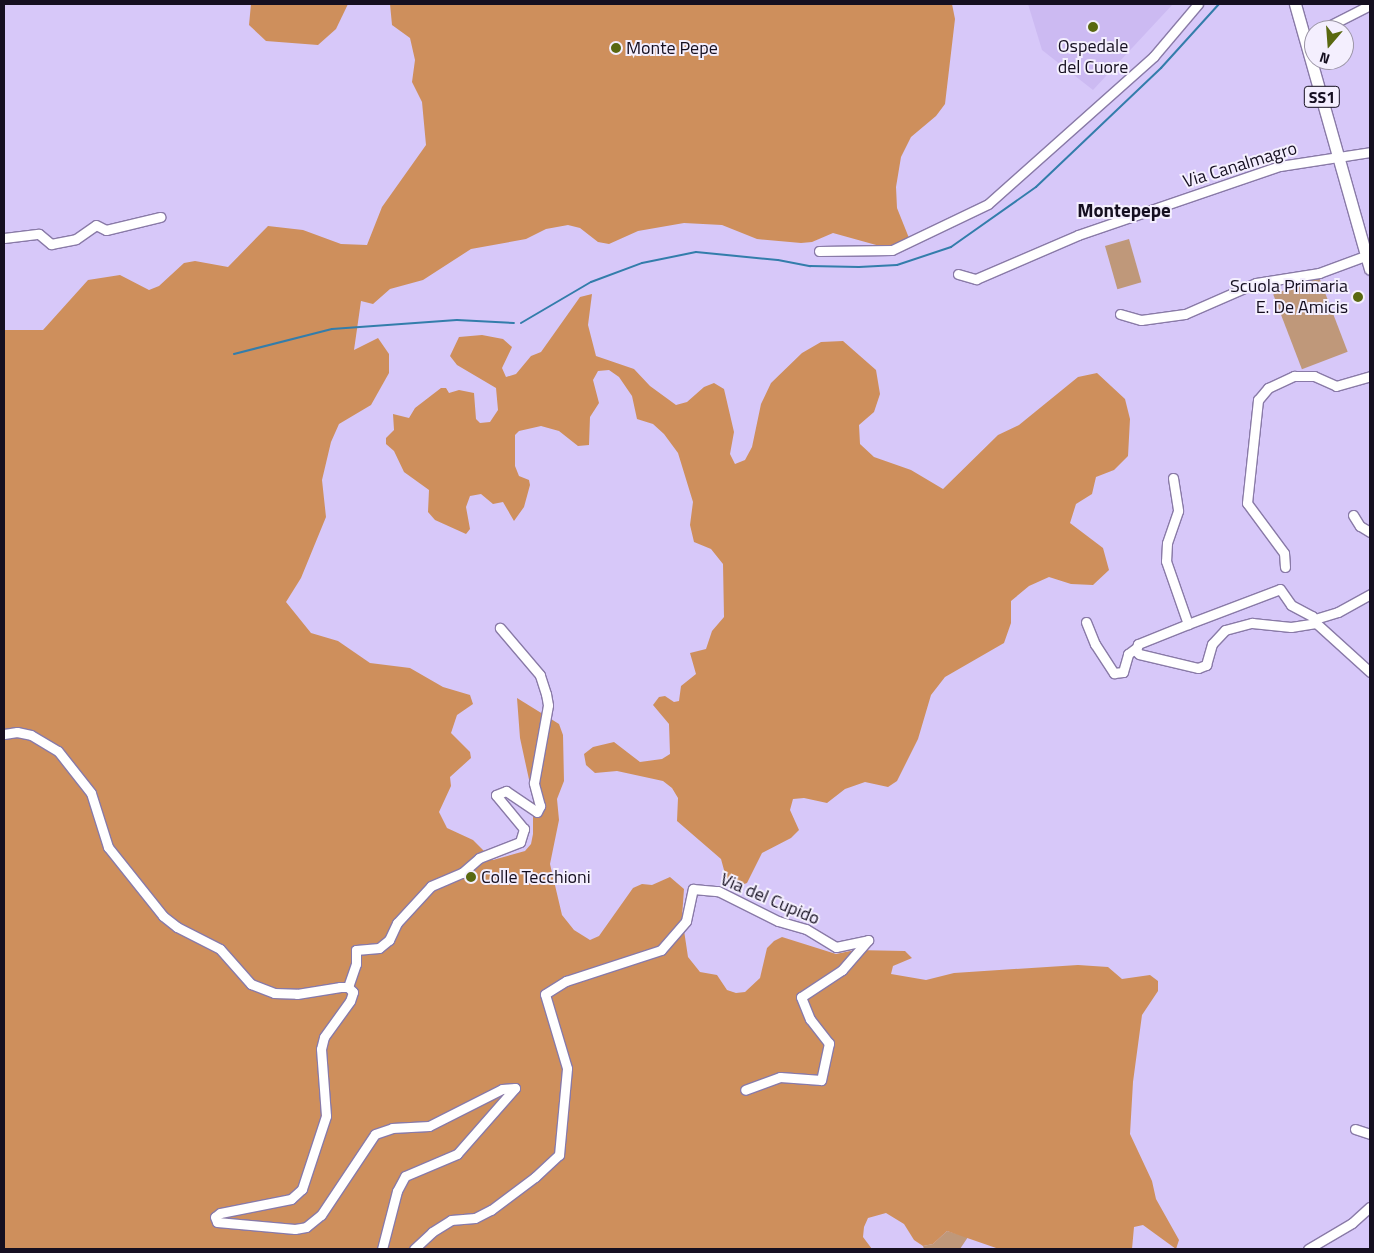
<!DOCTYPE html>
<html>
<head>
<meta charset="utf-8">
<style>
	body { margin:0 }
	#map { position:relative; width:1374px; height:1253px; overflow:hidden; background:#d7c8f9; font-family:"Titillium Web",sans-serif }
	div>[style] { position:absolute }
	.built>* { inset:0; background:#ccbaf2 }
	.green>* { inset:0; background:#bf987a; transform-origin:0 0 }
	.forest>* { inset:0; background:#ce8f5c }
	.stream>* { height:2px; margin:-1px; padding:0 1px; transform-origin:1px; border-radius:1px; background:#337dab }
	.roads { filter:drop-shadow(1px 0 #897aa7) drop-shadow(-1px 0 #897aa7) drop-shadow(0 1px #897aa7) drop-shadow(0 -1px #897aa7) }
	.minor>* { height:9px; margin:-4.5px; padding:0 4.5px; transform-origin:4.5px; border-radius:4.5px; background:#fff }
	.major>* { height:11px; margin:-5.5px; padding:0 5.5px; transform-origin:5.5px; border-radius:5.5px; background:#fff }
	.dots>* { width:14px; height:14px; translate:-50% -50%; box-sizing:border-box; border:2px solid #f4effe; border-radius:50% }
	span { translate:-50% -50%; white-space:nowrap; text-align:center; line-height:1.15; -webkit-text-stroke:4px #f4effe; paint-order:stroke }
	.shield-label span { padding:1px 4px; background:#f4effe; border:1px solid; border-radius:4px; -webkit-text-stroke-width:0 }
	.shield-label { font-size:16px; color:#150f20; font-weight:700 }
	.poi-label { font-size:18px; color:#150f20 }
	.left { translate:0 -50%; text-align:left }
	.right { translate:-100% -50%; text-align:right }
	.street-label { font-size:18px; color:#150f20 }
	.neighbourhood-label { font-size:19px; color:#150f20; font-weight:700 }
	.frame { position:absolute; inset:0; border:5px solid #150f20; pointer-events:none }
	.north { position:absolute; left:1304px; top:20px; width:50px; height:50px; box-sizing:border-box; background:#f4effe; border:1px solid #9b95a5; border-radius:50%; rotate:198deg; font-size:14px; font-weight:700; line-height:20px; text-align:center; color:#150f20 }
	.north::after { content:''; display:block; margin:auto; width:18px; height:22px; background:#596810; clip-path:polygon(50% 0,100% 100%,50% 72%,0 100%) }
</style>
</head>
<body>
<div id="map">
	<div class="built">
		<i style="clip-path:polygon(1028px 4px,1173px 4px,1093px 90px,1042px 50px)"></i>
	</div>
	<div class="green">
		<i style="left:1129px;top:239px;width:45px;height:25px;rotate:74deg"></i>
		<i style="left:1319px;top:277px;width:80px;height:49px;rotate:69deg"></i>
		<i style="clip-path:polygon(947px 1231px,968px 1237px,960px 1249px,924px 1249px,923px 1246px,933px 1244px)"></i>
	</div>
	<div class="forest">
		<i style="clip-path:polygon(251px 4px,348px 4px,336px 29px,318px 45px,266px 41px,249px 25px)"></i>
		<i style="clip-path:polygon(390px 4px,952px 4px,955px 19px,945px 104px,936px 116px,911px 137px,901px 157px,896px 187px,897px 208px,909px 238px,887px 248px,833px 233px,812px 242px,801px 243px,757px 239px,722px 225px,684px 223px,638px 231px,609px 244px,598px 242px,580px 228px,568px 225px,546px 229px,526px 239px,471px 249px,423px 280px,390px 289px,373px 304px,361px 301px,354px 350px,378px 338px,389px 354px,389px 373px,371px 405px,339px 424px,331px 442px,322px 480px,326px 517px,301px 578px,286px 602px,311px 633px,338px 641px,370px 663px,410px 668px,443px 687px,470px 695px,473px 704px,457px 715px,451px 733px,470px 752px,471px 758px,450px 777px,451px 786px,439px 812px,447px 828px,473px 840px,493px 860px,525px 851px,531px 844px,533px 834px,533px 798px,520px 738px,517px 698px,559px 724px,563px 735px,564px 781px,557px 799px,559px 820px,550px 864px,562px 915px,574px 930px,590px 940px,599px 936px,633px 888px,642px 884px,652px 885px,670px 877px,684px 889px,682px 917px,688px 957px,700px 972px,717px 975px,727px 990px,736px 993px,745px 992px,760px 978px,767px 948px,774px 941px,782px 937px,836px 954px,855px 950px,905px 951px,912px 958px,893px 966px,891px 974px,926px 980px,954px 973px,1078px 965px,1108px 967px,1122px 979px,1150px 975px,1158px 981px,1158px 991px,1142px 1015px,1133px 1082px,1130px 1134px,1152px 1181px,1156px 1199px,1179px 1240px,1176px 1249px,1143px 1225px,1134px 1227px,1132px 1249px,999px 1249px,947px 1231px,933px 1244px,923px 1246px,914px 1240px,904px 1224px,886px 1213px,868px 1218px,864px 1227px,863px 1237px,872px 1249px,4px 1249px,4px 330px,43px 330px,88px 280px,120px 275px,149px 290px,159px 286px,184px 263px,195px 261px,228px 267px,268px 226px,303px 230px,341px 244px,367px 245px,382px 207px,426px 145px,422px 102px,412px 82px,415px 60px,410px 38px,392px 25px)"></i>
		<i style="clip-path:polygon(592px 294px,588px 325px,596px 356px,634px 369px,650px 386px,676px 405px,687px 402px,704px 387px,714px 383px,724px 389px,734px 432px,730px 454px,735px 464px,745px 460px,752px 447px,761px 404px,771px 383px,802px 353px,821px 342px,843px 341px,876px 370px,880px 394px,874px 412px,859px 425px,860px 444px,874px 457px,911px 470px,943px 489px,998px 435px,1019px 425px,1078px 377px,1097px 373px,1125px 399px,1130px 419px,1128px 456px,1114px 470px,1096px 477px,1092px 494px,1076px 504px,1070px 523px,1103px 548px,1109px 570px,1093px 585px,1071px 584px,1049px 577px,1029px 586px,1011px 601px,1011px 623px,1004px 643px,945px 677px,931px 695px,918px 739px,897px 781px,888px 787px,865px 782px,845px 789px,827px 803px,804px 798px,793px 799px,790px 810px,799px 830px,791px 838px,762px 853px,747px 883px,736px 887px,727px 881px,721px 859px,677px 821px,678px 798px,672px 788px,663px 781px,617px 771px,595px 773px,586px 765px,584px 754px,593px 747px,614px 742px,640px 762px,662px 759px,670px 754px,669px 724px,653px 705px,659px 697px,665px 696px,674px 702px,679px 701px,681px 686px,696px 674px,690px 653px,706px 649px,712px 631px,724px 617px,723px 564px,711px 549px,694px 542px,690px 525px,693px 502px,678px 453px,664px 434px,653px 424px,637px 419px,632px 396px,619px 377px,609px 370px,598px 371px,593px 380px,599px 403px,590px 417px,589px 445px,578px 446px,559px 431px,541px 426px,519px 431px,515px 435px,515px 466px,519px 476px,529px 480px,530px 485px,524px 507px,514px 521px,503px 502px,493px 504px,481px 494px,470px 496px,466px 507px,470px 529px,466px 534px,435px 520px,428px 512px,429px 490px,404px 472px,394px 451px,386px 444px,386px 438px,394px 430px,393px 414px,409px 418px,415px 408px,441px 388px,446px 388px,449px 393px,459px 390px,474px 393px,476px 419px,480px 423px,490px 422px,498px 410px,496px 388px,457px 365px,450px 356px,459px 337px,482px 335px,503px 339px,512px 347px,502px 368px,506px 377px,516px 374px,531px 356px,541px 352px,580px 297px)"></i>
	</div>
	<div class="stream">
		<i style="left:521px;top:323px;width:81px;rotate:-30.4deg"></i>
		<i style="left:591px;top:282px;width:54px;rotate:-20.4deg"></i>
		<i style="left:642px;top:263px;width:55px;rotate:-11.5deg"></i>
		<i style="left:696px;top:252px;width:82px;rotate:5.6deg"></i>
		<i style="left:778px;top:260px;width:33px;rotate:11deg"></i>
		<i style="left:810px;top:266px;width:49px;rotate:1.2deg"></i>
		<i style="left:859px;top:267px;width:38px;rotate:-3deg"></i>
		<i style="left:897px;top:265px;width:57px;rotate:-18.4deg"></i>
		<i style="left:951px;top:247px;width:104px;rotate:-35.2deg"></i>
		<i style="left:1036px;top:187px;width:173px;rotate:-43.6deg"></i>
		<i style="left:1161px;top:68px;width:86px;rotate:-47.8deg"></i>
		<i style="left:234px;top:354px;width:101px;rotate:-14.3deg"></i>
		<i style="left:332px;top:329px;width:125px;rotate:-4.1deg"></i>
		<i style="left:457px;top:320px;width:57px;rotate:3deg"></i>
	</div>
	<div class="roads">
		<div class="minor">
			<i style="left:1321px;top:30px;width:55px;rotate:-27deg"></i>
			<i style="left:4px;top:238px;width:35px;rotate:-7deg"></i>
			<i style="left:39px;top:234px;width:16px;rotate:40deg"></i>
			<i style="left:51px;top:244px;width:25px;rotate:-11deg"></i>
			<i style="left:76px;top:239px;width:24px;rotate:-35deg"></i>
			<i style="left:96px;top:225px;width:11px;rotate:27deg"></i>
			<i style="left:106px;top:230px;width:56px;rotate:-13.5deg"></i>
			<i style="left:819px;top:251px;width:73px;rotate:-0.8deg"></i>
			<i style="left:892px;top:250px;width:106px;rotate:-25.6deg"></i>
			<i style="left:988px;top:204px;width:222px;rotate:-41.7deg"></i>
			<i style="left:1154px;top:56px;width:68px;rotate:-49.8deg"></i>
			<i style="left:958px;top:274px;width:19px;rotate:16deg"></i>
			<i style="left:976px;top:279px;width:111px;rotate:-23.3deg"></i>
			<i style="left:1078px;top:235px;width:213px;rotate:-18.9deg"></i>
			<i style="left:1280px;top:166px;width:91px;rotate:-8.8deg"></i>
			<i style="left:1120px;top:314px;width:22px;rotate:16deg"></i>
			<i style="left:1141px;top:320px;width:44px;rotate:-7.8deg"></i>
			<i style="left:1185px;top:314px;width:77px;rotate:-23.6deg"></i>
			<i style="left:1256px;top:283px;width:64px;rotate:-9deg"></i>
			<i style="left:1319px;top:273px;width:49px;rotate:-20.3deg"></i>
			<i style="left:1173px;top:478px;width:33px;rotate:81deg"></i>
			<i style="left:1178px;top:511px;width:34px;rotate:109deg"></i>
			<i style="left:1167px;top:543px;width:18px;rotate:93deg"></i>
			<i style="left:1166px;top:561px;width:67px;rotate:70.8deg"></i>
			<i style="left:1188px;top:624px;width:54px;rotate:158.2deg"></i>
			<i style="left:1138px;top:644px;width:7px;rotate:106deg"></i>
			<i style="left:1136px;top:651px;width:4px;rotate:45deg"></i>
			<i style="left:1139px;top:654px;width:61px;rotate:13.3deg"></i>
			<i style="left:1198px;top:668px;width:9px;rotate:-21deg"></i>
			<i style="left:1206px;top:665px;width:22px;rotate:-74deg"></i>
			<i style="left:1212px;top:644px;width:19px;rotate:-47deg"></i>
			<i style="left:1225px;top:630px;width:28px;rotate:-15deg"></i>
			<i style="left:1252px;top:623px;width:39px;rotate:6deg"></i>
			<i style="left:1291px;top:627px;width:25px;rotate:-9deg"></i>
			<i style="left:1353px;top:515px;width:13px;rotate:58deg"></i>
			<i style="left:1360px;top:526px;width:12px;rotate:31deg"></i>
			<i style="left:1285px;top:567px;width:14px;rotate:-94deg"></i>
			<i style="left:1284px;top:553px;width:62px;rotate:-126.5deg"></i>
			<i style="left:1247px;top:503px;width:104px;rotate:-83.9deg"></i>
			<i style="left:1258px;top:400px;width:16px;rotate:-50deg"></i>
			<i style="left:1268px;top:388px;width:29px;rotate:-25deg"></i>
			<i style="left:1294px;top:376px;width:20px"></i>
			<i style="left:1314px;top:376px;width:24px;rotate:24deg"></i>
			<i style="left:1336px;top:386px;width:35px;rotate:-16deg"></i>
			<i style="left:1315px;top:619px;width:24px;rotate:-17deg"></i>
			<i style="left:1338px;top:612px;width:37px;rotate:-29deg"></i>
			<i style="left:1086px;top:622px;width:24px;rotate:68deg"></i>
			<i style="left:1095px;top:644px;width:35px;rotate:57deg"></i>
			<i style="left:1114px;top:673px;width:9px;rotate:-6deg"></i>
			<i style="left:1123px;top:672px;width:19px;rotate:-74deg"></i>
			<i style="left:1128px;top:654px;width:10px;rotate:-37deg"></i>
			<i style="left:1188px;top:624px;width:98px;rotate:-20.8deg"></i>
			<i style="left:1280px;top:589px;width:19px;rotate:55deg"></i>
			<i style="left:1291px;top:605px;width:24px;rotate:28deg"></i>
			<i style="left:1312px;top:616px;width:8px;rotate:60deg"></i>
			<i style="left:1316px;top:623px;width:73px;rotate:42.2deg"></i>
			<i style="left:4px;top:734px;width:13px;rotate:-9deg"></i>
			<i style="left:17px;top:732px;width:14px;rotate:12deg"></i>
			<i style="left:31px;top:735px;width:31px;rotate:31deg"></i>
			<i style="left:58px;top:751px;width:53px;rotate:51.8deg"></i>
			<i style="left:91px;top:793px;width:57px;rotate:72.5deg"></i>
			<i style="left:108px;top:847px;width:88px;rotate:51.4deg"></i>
			<i style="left:163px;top:916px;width:18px;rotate:38deg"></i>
			<i style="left:177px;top:927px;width:48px;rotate:27.1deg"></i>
			<i style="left:220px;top:949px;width:47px;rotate:48.5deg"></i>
			<i style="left:251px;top:984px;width:25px;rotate:21deg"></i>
			<i style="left:274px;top:993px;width:23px;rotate:2deg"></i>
			<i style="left:297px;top:994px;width:44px;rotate:-9.2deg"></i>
			<i style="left:340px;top:987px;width:8px"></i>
			<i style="left:348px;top:987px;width:7px;rotate:45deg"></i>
			<i style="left:353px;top:992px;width:9px;rotate:108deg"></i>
			<i style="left:350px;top:1001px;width:44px;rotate:125.8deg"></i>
			<i style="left:324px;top:1037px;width:12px;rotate:104deg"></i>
			<i style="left:321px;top:1049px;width:67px;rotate:85.7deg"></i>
			<i style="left:326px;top:1116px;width:77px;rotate:108.2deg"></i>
			<i style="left:302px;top:1189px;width:15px;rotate:138deg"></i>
			<i style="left:291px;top:1199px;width:72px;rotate:168.8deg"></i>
			<i style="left:220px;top:1213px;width:6px;rotate:141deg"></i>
			<i style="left:215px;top:1217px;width:5px;rotate:68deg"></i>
			<i style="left:217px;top:1222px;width:78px;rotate:5.1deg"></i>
			<i style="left:295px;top:1229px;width:11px;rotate:-10deg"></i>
			<i style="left:306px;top:1227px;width:19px;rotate:-39deg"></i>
			<i style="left:321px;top:1215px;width:97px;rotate:-56.3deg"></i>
			<i style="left:375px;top:1134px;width:18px;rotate:-19deg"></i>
			<i style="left:392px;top:1128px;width:37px;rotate:-3deg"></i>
			<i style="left:429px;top:1126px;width:82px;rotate:-26.9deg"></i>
			<i style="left:502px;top:1089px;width:13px;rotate:-4deg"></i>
			<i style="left:515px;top:1088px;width:88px;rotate:131.3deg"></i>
			<i style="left:457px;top:1154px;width:56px;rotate:157.1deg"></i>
			<i style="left:405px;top:1176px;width:17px;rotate:118deg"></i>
			<i style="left:397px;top:1191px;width:60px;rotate:104.5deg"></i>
			<i style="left:348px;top:987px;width:24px;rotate:-71deg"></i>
			<i style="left:356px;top:964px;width:14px;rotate:-90deg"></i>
			<i style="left:356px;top:950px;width:23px;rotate:-5deg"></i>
			<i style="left:379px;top:948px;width:13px;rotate:-39deg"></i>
			<i style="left:389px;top:940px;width:19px;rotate:-65deg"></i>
			<i style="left:397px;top:923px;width:50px;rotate:-47.4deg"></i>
			<i style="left:431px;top:886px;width:34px;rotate:-23deg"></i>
			<i style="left:462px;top:873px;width:23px;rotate:-41deg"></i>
			<i style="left:479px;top:858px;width:44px;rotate:-21.3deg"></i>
			<i style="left:520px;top:842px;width:14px;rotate:-73deg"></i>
			<i style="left:524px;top:829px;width:44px;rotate:-129.5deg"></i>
			<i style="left:496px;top:795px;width:11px;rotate:-22deg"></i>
			<i style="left:506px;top:791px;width:37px;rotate:34deg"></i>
			<i style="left:537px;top:812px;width:7px;rotate:-63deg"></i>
			<i style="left:540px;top:806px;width:24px;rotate:-105deg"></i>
			<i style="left:534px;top:783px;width:79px;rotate:-79.8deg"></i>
			<i style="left:548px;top:705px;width:11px;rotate:-100deg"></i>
			<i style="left:546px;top:694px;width:20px;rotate:-108deg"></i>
			<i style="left:540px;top:675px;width:62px;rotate:-130.4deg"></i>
			<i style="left:1355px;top:1129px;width:16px;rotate:18deg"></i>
			<i style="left:414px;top:1249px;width:25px;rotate:-43deg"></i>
			<i style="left:432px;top:1232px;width:22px;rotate:-32deg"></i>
			<i style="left:451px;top:1220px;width:24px;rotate:-5deg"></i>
			<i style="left:475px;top:1218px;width:18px;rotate:-27deg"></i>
			<i style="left:491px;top:1210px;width:55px;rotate:-36.9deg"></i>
			<i style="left:535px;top:1177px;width:33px;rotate:-43deg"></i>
			<i style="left:559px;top:1155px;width:87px;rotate:-84.7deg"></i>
			<i style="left:567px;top:1068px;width:77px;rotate:-106.6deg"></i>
			<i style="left:545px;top:994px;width:25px;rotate:-32deg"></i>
			<i style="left:566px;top:981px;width:100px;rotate:-18.1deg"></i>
			<i style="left:661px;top:950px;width:38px;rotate:-49deg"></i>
			<i style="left:686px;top:921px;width:33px;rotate:-78deg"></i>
			<i style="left:693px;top:889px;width:25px;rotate:5deg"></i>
			<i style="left:718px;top:891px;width:67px;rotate:26.6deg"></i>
			<i style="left:778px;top:921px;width:29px;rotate:16deg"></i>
			<i style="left:806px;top:929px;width:35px;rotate:31deg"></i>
			<i style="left:836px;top:947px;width:33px;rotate:-12deg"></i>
			<i style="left:868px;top:940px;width:40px;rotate:131deg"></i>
			<i style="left:842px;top:970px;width:49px;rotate:146.6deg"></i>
			<i style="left:801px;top:997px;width:24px;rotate:68deg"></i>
			<i style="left:810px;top:1019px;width:31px;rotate:52deg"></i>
			<i style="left:829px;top:1043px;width:38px;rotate:102deg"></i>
			<i style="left:821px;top:1080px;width:41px;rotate:-175.8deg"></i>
			<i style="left:780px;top:1077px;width:37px;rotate:160deg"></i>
			<i style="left:1308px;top:1249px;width:51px;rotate:-30.6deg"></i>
			<i style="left:1352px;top:1223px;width:24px;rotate:-42deg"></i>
		</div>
		<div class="major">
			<i style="left:1295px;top:4px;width:275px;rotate:74.2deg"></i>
		</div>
	</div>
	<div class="dots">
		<i style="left:1093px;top:27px;background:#596810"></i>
		<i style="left:616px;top:48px;background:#596810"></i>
		<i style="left:1358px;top:297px;background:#596810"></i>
		<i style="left:471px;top:877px;background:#596810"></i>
	</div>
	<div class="shield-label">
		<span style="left:1322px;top:97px">SS1</span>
	</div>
	<div class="poi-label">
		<span style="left:1093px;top:57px">Ospedale<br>del Cuore</span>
		<span class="left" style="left:626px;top:48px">Monte Pepe</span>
		<span class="right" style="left:1348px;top:297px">Scuola Primaria<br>E. De Amicis</span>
		<span class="left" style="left:481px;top:877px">Colle Tecchioni</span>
	</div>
	<div class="street-label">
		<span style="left:1240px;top:165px;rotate:-17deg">Via Canalmagro</span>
		<span style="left:770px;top:899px;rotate:23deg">Via del Cupido</span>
	</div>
	<div class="neighbourhood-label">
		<span style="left:1124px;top:210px">Montepepe</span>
	</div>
	<div class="frame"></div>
	<div class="north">N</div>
</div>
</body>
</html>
